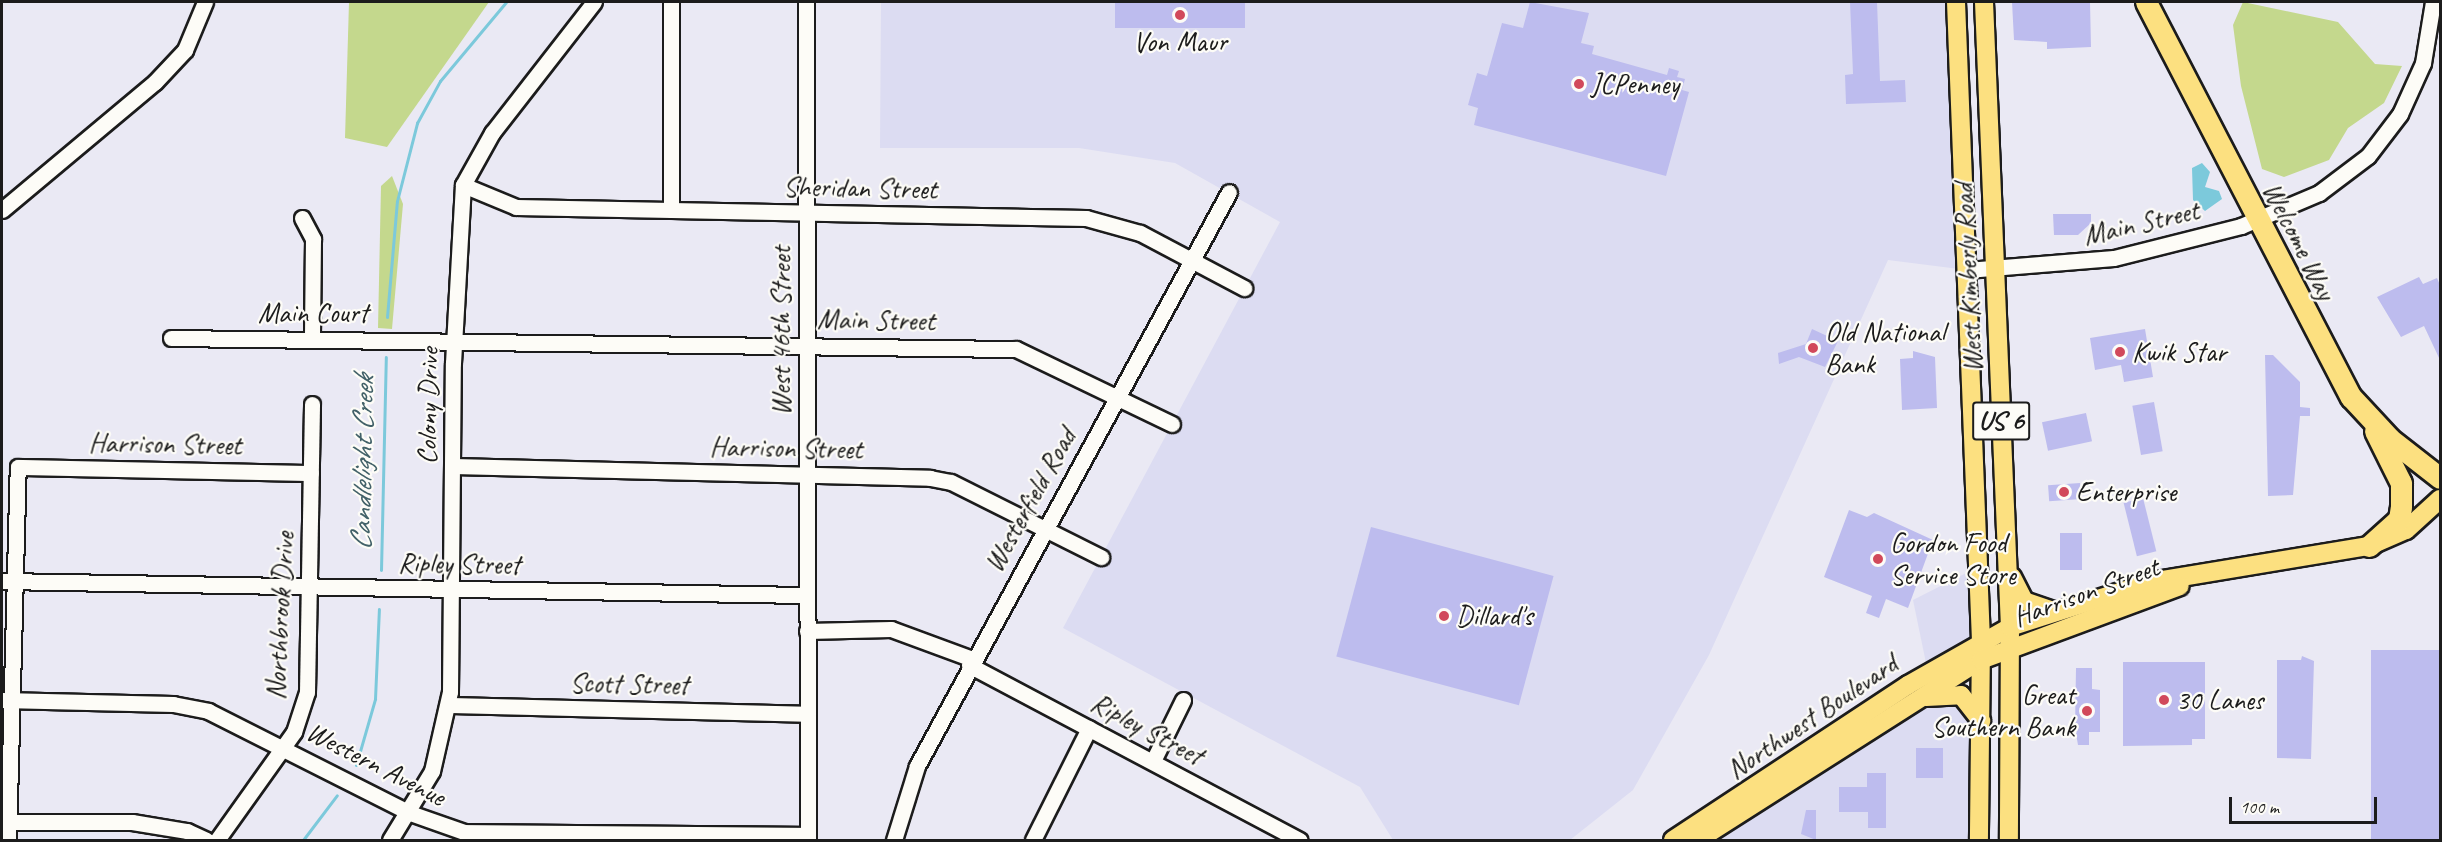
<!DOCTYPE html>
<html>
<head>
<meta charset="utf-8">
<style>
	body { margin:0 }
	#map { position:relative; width:2442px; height:842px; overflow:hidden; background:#eae9f4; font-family:Caveat,sans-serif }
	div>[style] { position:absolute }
	.built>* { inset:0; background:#dcdcf2 }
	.green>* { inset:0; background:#c4d88d }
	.water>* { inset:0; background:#7cc9db }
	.stream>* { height:3px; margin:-1.5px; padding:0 1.5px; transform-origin:1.5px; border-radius:1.5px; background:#7cc9db }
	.building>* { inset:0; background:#bdbcee; transform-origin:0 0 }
	.roads { filter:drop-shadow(2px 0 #1c1c1c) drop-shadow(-2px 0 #1c1c1c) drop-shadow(0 2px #1c1c1c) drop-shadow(0 -2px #1c1c1c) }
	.minor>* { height:15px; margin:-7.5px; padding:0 7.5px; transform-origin:7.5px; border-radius:7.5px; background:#fdfcf7 }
	.major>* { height:18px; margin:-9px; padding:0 9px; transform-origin:9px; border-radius:9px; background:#fce080 }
	.highway>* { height:21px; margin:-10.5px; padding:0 10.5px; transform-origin:10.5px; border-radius:10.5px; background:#fce080 }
	.dots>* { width:16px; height:16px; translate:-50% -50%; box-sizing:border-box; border:3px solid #fdfcf7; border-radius:50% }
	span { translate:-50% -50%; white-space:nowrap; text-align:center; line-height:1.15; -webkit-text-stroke:4.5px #fdfcf7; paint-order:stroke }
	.shield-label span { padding:2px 4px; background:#fdfcf7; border:2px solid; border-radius:4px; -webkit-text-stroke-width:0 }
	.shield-label { font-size:27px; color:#1c1c1c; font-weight:700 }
	.poi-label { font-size:28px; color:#1c1c1c }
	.left { translate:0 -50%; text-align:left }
	.right { translate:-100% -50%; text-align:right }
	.street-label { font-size:28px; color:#1c1c1c }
	.water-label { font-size:30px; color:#426168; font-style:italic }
	.frame { position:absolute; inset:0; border:3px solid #1c1c1c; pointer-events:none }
	.scale { position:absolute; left:2229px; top:797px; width:148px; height:27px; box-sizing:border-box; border:3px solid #1c1c1c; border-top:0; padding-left:8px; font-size:18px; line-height:21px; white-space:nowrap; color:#1c1c1c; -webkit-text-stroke:4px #fdfcf7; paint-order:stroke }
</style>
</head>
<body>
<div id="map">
	<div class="built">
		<i style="clip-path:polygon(881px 2px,1956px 2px,1967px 270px,1888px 260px,1709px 655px,1633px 790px,1570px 840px,1393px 840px,1360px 787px,1063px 628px,1280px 222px,1175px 163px,1079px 148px,880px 148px)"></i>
		<i style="clip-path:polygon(1978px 567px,1981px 641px,1926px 663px,1913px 600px)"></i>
		<i style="clip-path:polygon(1931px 696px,1975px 707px,1979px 840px,1680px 840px)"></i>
	</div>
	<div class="green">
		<i style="clip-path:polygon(349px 2px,489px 2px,387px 147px,345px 138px)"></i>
		<i style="clip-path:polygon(2243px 2px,2338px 22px,2375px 64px,2402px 66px,2384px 103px,2348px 128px,2329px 160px,2284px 177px,2262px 169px,2241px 86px,2233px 25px)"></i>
		<i style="clip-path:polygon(392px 176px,403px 204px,392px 329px,378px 328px,381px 186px)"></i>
	</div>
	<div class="water">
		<i style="clip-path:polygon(2202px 163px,2210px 172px,2205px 187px,2219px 191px,2222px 199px,2205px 211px,2193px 200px,2192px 168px)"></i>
	</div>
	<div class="stream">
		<i style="left:387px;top:317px;width:116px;rotate:-85.1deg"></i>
		<i style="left:397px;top:201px;width:81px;rotate:-75.6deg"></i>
		<i style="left:417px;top:123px;width:48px;rotate:-61.3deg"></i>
		<i style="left:440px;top:81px;width:103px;rotate:-50.1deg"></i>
		<i style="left:381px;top:570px;width:213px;rotate:-88.7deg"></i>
		<i style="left:356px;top:765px;width:69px;rotate:-73.9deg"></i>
		<i style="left:375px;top:699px;width:90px;rotate:-87.5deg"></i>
		<i style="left:303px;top:840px;width:56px;rotate:-52.9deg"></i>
	</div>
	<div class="building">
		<i style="left:1115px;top:2px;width:130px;height:26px"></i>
		<i style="clip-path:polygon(1530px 2px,1589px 13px,1581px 43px,1594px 46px,1592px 54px,1667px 75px,1669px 68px,1679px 71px,1677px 77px,1685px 79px,1682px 90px,1689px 92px,1666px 176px,1474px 125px,1478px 108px,1468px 105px,1477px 73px,1487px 76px,1502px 23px,1523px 28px)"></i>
		<i style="clip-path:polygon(1850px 2px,1877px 2px,1880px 81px,1905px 80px,1906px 102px,1846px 104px,1845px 75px,1853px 74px)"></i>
		<i style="clip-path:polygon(2012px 2px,2090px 2px,2091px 47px,2047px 49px,2047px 42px,2014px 40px)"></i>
		<i style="clip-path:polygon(2053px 214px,2091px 214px,2091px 223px,2078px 235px,2054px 235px)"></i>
		<i style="clip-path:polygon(2419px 277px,2423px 284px,2437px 278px,2440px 285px,2440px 360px,2424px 326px,2401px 337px,2377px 297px)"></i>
		<i style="clip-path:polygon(1812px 329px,1838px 341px,1825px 367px,1799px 357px,1779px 364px,1778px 353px,1806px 344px)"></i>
		<i style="clip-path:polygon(2145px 329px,2153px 377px,2124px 382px,2121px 365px,2095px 370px,2090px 338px)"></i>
		<i style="clip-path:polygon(1913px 351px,1935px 357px,1937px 408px,1902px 410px,1900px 359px,1913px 358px)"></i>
		<i style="clip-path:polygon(2265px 355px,2273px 355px,2300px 382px,2300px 407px,2310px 408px,2310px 416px,2300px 416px,2293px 495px,2268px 496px)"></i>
		<i style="left:2154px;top:402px;width:50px;height:22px;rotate:80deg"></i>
		<i style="left:2086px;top:413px;width:29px;height:45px;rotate:78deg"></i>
		<i style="left:2080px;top:483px;width:16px;height:32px;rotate:86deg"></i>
		<i style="left:2143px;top:498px;width:55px;height:20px;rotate:76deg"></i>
		<i style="clip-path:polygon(1849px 510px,1867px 517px,1874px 513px,1933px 540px,1908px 608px,1886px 599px,1879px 618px,1866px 613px,1872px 596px,1824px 577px)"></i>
		<i style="left:1371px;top:527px;width:189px;height:134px;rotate:15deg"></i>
		<i style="left:2060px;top:533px;width:22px;height:37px"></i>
		<i style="left:2371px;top:650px;width:69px;height:190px"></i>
		<i style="clip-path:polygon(2302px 656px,2314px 661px,2311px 759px,2277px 758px,2277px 660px,2301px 660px)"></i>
		<i style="clip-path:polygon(2123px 662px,2205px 662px,2205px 739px,2192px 739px,2192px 745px,2123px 746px)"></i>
		<i style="clip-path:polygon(2076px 668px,2092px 668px,2092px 689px,2100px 690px,2100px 732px,2089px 732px,2089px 745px,2078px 745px,2075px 728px)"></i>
		<i style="left:1916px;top:748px;width:27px;height:30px"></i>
		<i style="clip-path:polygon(1867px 773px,1886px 773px,1886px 828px,1868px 828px,1868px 812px,1839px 812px,1839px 787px,1867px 787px)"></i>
		<i style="clip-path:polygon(1806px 810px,1816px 810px,1816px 840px,1801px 834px)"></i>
	</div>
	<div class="roads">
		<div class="minor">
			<i style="left:671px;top:2px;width:208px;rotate:90deg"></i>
			<i style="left:806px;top:2px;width:838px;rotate:89.86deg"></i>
			<i style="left:463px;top:185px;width:57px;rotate:22.5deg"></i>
			<i style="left:516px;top:207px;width:570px;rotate:1.11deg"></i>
			<i style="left:1086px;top:218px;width:56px;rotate:15.5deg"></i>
			<i style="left:1140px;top:233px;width:118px;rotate:27.9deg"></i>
			<i style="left:2px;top:210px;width:199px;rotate:-39.9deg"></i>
			<i style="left:155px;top:82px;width:44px;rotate:-46.8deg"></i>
			<i style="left:185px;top:50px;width:52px;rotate:-67.4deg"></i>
			<i style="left:302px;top:218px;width:24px;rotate:62deg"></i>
			<i style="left:313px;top:239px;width:99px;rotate:90.6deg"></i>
			<i style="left:1967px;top:270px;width:147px;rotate:-4.7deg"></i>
			<i style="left:2114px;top:258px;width:131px;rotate:-14.1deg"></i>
			<i style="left:2241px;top:226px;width:85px;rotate:-22.9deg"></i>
			<i style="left:2319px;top:193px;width:61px;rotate:-37.1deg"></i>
			<i style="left:2368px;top:156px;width:53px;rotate:-52.7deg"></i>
			<i style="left:2400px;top:114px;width:56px;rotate:-65.7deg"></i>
			<i style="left:2423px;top:63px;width:62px;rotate:-80.7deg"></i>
			<i style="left:171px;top:338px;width:845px;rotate:0.75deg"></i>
			<i style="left:1016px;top:349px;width:173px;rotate:25.7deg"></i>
			<i style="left:453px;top:466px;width:477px;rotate:1.4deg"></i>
			<i style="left:930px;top:478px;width:21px;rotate:11deg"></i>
			<i style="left:951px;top:482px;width:168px;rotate:26.6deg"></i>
			<i style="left:2px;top:581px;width:805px;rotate:1deg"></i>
			<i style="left:807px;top:631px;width:84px;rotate:-1.4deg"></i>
			<i style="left:891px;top:629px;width:86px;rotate:20.3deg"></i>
			<i style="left:969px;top:665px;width:374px;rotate:27.9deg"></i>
			<i style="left:2px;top:700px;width:171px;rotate:1.3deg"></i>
			<i style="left:173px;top:704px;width:36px;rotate:11deg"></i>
			<i style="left:208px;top:711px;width:226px;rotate:26.8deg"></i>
			<i style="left:410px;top:813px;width:57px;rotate:19.4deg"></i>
			<i style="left:464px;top:832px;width:344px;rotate:0.5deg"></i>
			<i style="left:448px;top:705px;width:360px;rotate:1.4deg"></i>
			<i style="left:1153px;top:761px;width:68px;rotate:-63.8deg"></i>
			<i style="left:9px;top:822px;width:123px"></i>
			<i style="left:132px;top:822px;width:56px;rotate:9.3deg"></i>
			<i style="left:187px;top:831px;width:21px;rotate:25deg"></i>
			<i style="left:8px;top:840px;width:373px;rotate:-88.5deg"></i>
			<i style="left:18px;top:467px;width:293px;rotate:1.2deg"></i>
			<i style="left:217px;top:840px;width:133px;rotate:-54.5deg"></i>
			<i style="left:294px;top:732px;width:42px;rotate:-72deg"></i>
			<i style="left:307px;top:692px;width:288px;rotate:-89deg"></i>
			<i style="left:390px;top:840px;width:81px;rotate:-58.7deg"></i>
			<i style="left:432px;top:771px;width:81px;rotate:-77.2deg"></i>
			<i style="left:450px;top:692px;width:329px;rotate:-89.5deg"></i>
			<i style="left:453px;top:363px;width:178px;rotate:-86.8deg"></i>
			<i style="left:463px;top:185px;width:60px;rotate:-60.9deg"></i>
			<i style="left:492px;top:133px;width:166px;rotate:-52.1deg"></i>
			<i style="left:894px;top:840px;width:77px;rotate:-72.7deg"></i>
			<i style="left:917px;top:766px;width:653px;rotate:-61.47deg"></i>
			<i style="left:1033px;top:840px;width:125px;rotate:-63.4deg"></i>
		</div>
		<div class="major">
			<i style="left:1956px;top:2px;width:639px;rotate:87.76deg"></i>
			<i style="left:1981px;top:641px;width:199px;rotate:90.6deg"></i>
			<i style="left:1984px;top:2px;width:626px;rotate:87.62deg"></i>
			<i style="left:2010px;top:627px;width:213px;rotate:90.3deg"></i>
			<i style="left:2012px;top:577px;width:27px;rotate:63deg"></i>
			<i style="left:2024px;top:601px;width:31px;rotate:19deg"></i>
			<i style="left:1926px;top:697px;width:35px;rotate:-3deg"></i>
			<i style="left:1961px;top:695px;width:33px;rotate:52deg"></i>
			<i style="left:1673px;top:840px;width:282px;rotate:-33.4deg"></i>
			<i style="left:1908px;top:685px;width:117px;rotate:-29.6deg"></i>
			<i style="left:2010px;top:627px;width:148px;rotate:-17.7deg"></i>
			<i style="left:2151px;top:582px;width:221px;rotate:-9.4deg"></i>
			<i style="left:2369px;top:546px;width:40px;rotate:-23.4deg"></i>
			<i style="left:2406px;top:530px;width:46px;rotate:-42.4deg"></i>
			<i style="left:1698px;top:840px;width:335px;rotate:-32.5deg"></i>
			<i style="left:1981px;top:660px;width:212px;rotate:-20.4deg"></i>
		</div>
		<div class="highway">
			<i style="left:2146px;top:2px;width:445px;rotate:62.6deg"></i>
			<i style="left:2351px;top:397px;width:57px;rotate:47.1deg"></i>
			<i style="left:2390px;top:439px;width:63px;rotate:38deg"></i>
			<i style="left:2369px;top:546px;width:40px;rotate:-42deg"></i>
			<i style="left:2399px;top:519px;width:12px;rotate:-81deg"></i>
			<i style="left:2401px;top:507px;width:24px;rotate:-90deg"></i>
			<i style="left:2401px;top:483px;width:58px;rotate:-116.6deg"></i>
		</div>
	</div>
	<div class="dots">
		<i style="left:1180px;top:15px;background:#d1495b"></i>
		<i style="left:1579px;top:84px;background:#d1495b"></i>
		<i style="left:1813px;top:348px;background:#d1495b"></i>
		<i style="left:2120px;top:352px;background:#d1495b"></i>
		<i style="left:2064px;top:492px;background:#d1495b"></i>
		<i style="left:1878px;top:559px;background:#d1495b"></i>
		<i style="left:1444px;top:616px;background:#d1495b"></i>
		<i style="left:2164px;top:700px;background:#d1495b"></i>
		<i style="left:2087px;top:711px;background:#d1495b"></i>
	</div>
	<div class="shield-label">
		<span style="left:2001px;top:421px">US 6</span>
	</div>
	<div class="poi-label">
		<span style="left:1180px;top:42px">Von Maur</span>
		<span class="left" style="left:1591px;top:84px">JCPenney</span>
		<span class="left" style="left:1825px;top:348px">Old National<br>Bank</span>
		<span class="left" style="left:2132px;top:352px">Kwik Star</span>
		<span class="left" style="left:2076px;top:492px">Enterprise</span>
		<span class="left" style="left:1890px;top:559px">Gordon Food<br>Service Store</span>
		<span class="left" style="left:1456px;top:616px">Dillard's</span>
		<span class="right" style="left:2075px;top:711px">Great<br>Southern Bank</span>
		<span class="left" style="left:2176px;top:700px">30 Lanes</span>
	</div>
	<div class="street-label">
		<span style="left:860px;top:188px;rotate:1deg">Sheridan Street</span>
		<span style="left:2141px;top:223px;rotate:-13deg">Main Street</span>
		<span style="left:2299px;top:241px;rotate:63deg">Welcome Way</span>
		<span style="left:1968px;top:278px;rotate:-93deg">West Kimberly Road</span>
		<span style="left:313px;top:313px">Main Court</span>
		<span style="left:876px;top:320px;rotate:1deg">Main Street</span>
		<span style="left:781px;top:331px;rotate:-90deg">West 46th Street</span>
		<span style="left:428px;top:406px;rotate:-89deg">Colony Drive</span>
		<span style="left:165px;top:444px;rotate:1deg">Harrison Street</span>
		<span style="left:786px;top:448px;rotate:1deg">Harrison Street</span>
		<span style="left:1030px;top:500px;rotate:-61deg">Westerfield Road</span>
		<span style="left:459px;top:564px;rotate:1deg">Ripley Street</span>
		<span style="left:2086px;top:592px;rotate:-20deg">Harrison Street</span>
		<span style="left:280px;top:616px;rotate:-87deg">Northbrook Drive</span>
		<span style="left:629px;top:684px;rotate:1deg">Scott Street</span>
		<span style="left:1812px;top:717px;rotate:-34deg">Northwest Boulevard</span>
		<span style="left:1147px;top:729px;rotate:28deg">Ripley Street</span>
		<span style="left:376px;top:764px;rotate:27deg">Western Avenue</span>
	</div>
	<div class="water-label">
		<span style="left:362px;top:463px;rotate:-89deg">Candlelight Creek</span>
	</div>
	<div class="frame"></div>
	<div class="scale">100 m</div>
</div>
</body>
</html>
